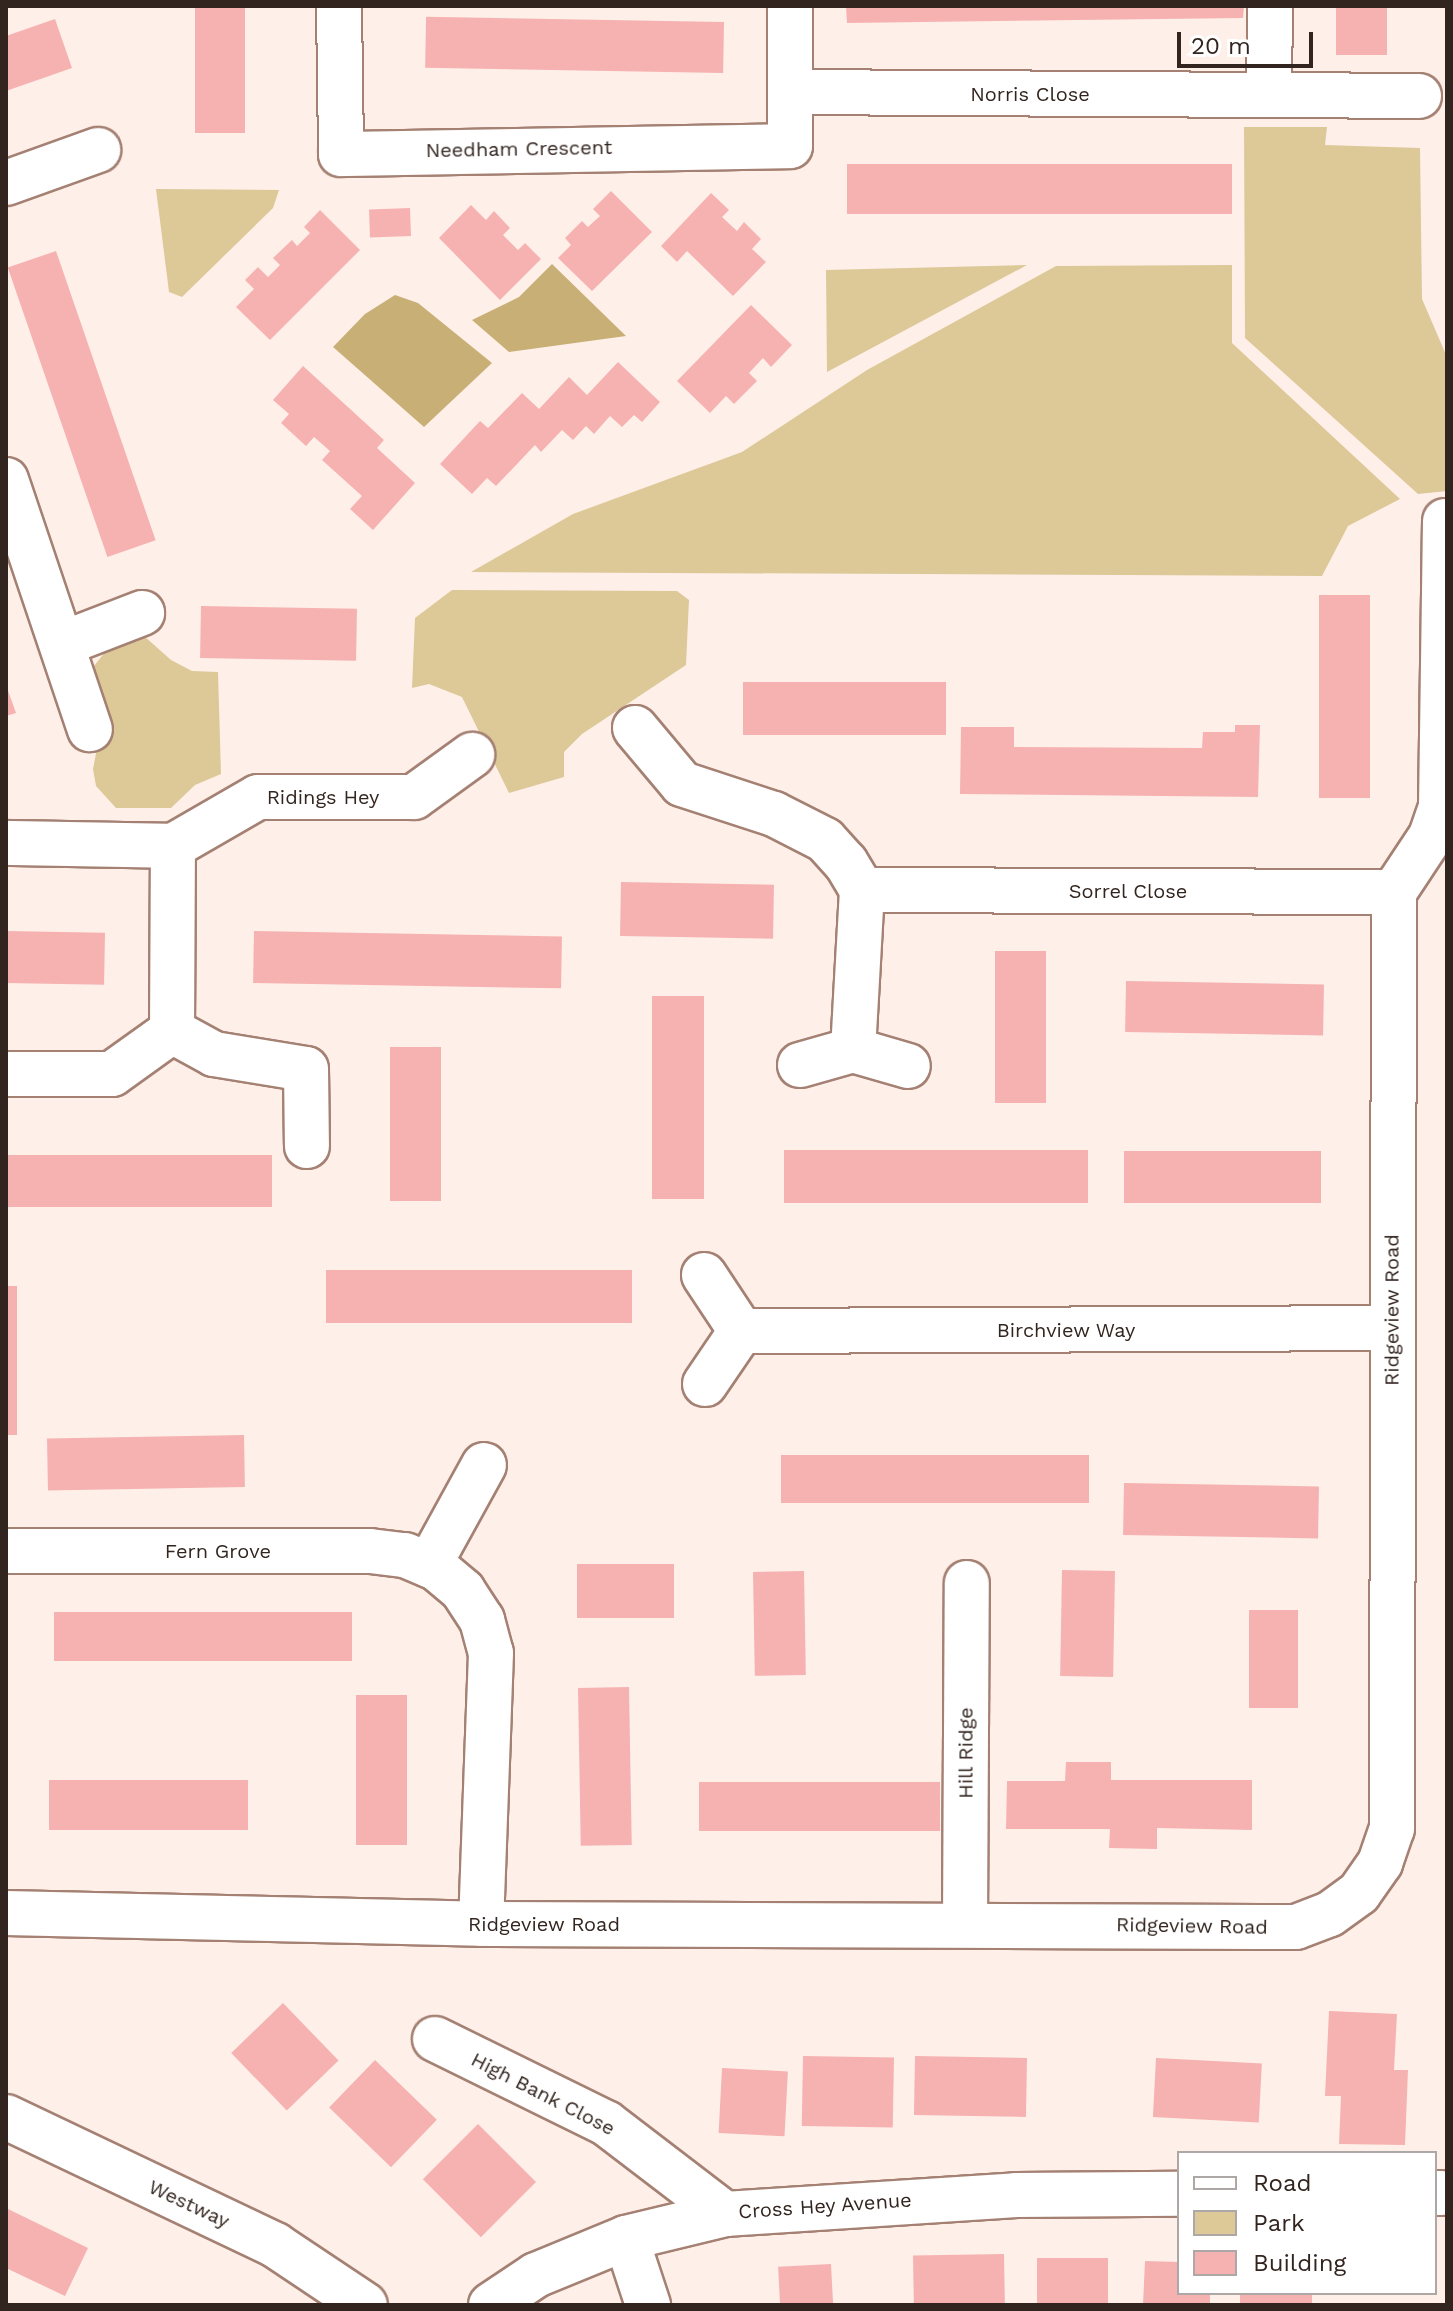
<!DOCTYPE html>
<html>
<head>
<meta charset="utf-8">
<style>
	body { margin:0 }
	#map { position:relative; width:1453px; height:2311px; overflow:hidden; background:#ffefe9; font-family:"Work Sans",sans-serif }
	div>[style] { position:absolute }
	.green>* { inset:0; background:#ddc898 }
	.forest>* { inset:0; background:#c8af76 }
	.building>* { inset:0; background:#f6b2b1; transform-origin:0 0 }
	.roads { filter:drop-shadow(2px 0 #a48173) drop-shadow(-2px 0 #a48173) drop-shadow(0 2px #a48173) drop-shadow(0 -2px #a48173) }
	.street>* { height:44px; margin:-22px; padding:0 22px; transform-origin:22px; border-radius:22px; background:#fff }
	span { translate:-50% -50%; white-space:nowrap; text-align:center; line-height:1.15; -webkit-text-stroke:6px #fff; paint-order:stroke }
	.street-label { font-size:20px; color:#32241e }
	.frame { position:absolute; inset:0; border:8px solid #32241e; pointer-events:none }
	.legend { position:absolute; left:1177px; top:2151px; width:260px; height:144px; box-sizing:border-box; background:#fff; border:2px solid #ada7a5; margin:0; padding:10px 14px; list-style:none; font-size:24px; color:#32241e }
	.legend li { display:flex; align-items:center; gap:16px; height:40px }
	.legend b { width:40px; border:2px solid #ada7a5 }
	.scale { position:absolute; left:1177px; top:32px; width:136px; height:36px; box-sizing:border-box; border:4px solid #32241e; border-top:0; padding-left:10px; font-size:24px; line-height:28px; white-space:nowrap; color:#32241e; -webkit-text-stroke:6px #fff; paint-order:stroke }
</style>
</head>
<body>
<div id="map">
	<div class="green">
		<i style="clip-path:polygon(1244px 127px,1327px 127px,1325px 145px,1420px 148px,1422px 299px,1447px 357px,1447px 491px,1418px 494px,1245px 338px)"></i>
		<i style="clip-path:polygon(156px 189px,279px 190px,273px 208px,182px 297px,169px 292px)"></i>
		<i style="clip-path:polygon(1027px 265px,827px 372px,826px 270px)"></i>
		<i style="clip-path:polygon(1232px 265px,1232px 343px,1400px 499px,1348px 526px,1322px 576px,471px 572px,573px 514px,742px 452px,867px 370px,1056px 266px)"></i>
		<i style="clip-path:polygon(452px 590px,677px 591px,689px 600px,686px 665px,582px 734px,564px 752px,564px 777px,509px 793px,462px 697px,429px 684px,412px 688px,415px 618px)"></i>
		<i style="clip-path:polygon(144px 636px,171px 660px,192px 671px,218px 672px,221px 774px,195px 785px,171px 808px,116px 808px,96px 786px,93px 769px,98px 743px,90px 671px,110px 646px)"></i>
	</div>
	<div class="forest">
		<i style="clip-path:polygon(552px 264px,626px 336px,509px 352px,472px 320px,519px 297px)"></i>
		<i style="clip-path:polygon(395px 295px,418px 303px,492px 363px,424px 427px,333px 347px,365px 314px)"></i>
	</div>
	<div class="building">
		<i style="left:195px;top:6px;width:50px;height:127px"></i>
		<i style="clip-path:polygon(846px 6px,1244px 6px,1243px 18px,847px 23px)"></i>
		<i style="left:1336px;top:6px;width:51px;height:49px"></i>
		<i style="clip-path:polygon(55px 19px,72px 68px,6px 91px,6px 36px)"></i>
		<i style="left:724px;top:22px;width:51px;height:298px;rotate:91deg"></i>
		<i style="left:1232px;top:164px;width:50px;height:385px;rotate:90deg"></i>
		<i style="clip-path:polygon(611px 191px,652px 232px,592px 291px,558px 258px,571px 245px,565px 238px,582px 221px,588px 227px,600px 216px,593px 209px)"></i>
		<i style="clip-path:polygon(711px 193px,729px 210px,722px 217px,737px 231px,744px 222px,761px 239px,752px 249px,766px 262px,733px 296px,687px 251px,677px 262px,661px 246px)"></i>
		<i style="clip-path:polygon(471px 205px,486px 220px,494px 211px,510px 228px,503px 235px,518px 250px,525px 243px,541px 259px,500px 300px,439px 238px)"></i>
		<i style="left:410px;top:208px;width:28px;height:41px;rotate:88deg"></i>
		<i style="clip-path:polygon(320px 210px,360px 250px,270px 340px,236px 307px,254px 289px,245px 280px,258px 267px,268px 277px,280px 265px,273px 258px,292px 240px,297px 246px,310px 233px,304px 227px)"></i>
		<i style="left:56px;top:251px;width:306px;height:51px;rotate:71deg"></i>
		<i style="clip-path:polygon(751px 305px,792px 345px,771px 367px,763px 358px,749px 373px,757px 381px,734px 404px,726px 396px,710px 413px,677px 381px)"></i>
		<i style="clip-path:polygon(618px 362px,660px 402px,642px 422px,634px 415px,622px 427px,610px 416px,594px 434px,586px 426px,573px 440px,562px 430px,541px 452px,535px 445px,496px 486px,487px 478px,472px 494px,440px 464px,480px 421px,488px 428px,522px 393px,539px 409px,569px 377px,587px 395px)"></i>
		<i style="clip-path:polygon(303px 366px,384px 440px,377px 448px,415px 483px,373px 530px,350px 509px,362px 496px,322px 460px,330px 451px,314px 437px,306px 446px,281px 423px,289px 414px,273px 400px)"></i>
		<i style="left:1319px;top:595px;width:51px;height:203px"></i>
		<i style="left:201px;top:606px;width:156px;height:52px;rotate:1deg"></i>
		<i style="left:743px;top:682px;width:203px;height:53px"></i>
		<i style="clip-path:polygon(6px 685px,16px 713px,6px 716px)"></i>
		<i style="clip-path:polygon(1235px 725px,1260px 725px,1258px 797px,960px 794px,961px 727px,1014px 727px,1014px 747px,1202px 748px,1203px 732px,1235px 732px)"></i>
		<i style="left:621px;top:882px;width:153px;height:54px;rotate:1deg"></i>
		<i style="left:6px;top:931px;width:99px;height:52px;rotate:1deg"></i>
		<i style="left:254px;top:931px;width:308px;height:52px;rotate:1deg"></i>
		<i style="left:995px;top:951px;width:51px;height:152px"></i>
		<i style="left:1126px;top:981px;width:198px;height:51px;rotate:1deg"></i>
		<i style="left:652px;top:996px;width:52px;height:203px"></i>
		<i style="left:390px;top:1047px;width:51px;height:154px"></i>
		<i style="left:1088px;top:1150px;width:53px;height:304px;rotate:90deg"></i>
		<i style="left:1321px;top:1151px;width:52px;height:197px;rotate:90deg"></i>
		<i style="left:6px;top:1155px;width:266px;height:52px"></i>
		<i style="left:326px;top:1270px;width:306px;height:53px"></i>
		<i style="left:6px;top:1286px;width:11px;height:149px"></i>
		<i style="left:244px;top:1435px;width:52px;height:197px;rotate:89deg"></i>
		<i style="left:781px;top:1455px;width:308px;height:48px"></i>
		<i style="left:1124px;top:1483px;width:195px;height:52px;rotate:1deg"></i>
		<i style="left:577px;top:1564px;width:97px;height:54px"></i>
		<i style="left:1062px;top:1570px;width:53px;height:106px;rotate:1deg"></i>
		<i style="left:804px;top:1571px;width:104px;height:51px;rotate:89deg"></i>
		<i style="left:1249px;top:1610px;width:49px;height:98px"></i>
		<i style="left:352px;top:1612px;width:49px;height:298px;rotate:90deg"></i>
		<i style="left:629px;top:1687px;width:158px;height:51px;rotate:89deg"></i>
		<i style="left:356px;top:1695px;width:51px;height:150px"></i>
		<i style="clip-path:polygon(1066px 1762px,1111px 1762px,1111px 1780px,1252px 1780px,1252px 1830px,1157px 1828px,1157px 1849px,1109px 1848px,1110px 1829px,1006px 1829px,1007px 1781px,1065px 1781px)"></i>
		<i style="left:49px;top:1780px;width:199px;height:50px"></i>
		<i style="left:940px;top:1782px;width:49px;height:241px;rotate:90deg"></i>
		<i style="left:283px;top:2003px;width:80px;height:72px;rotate:46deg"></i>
		<i style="clip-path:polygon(1329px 2011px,1397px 2014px,1394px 2070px,1408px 2070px,1405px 2145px,1339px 2144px,1341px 2096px,1325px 2096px)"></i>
		<i style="left:803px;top:2056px;width:91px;height:70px;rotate:1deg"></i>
		<i style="left:915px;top:2056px;width:112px;height:59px;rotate:1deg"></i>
		<i style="left:1156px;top:2058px;width:106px;height:59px;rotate:3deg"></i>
		<i style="left:375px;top:2060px;width:86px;height:66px;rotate:44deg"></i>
		<i style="left:722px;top:2068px;width:66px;height:65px;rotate:3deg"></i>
		<i style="left:478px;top:2124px;width:82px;height:78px;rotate:45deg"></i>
		<i style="clip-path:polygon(8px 2209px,88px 2248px,65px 2296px,6px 2268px)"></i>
		<i style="left:1004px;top:2254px;width:51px;height:91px;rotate:89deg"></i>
		<i style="left:1037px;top:2258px;width:71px;height:47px"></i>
		<i style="clip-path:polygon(1145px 2261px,1179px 2262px,1179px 2293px,1210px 2293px,1210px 2305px,1143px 2305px)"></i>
		<i style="left:831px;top:2264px;width:41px;height:53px;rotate:87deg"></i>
		<i style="left:1240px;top:2293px;width:72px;height:12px"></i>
	</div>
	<div class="roads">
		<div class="street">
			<i style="left:339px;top:6px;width:148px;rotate:89.2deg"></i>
			<i style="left:341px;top:154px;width:449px;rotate:-1deg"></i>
			<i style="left:790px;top:146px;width:140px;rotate:-90deg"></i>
			<i style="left:790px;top:92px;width:629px;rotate:0.36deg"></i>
			<i style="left:1269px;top:95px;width:89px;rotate:-89.4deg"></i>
			<i style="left:6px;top:183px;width:98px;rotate:-19.7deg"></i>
			<i style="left:6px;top:480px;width:263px;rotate:71.4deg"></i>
			<i style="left:62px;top:644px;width:86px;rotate:-21.2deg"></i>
			<i style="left:635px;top:728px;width:73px;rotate:50deg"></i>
			<i style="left:682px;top:784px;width:97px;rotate:18.1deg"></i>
			<i style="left:774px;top:814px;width:57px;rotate:27deg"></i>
			<i style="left:825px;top:840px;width:31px;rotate:48deg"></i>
			<i style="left:846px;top:863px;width:31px;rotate:59deg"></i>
			<i style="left:862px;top:890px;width:160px;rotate:93.2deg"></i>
			<i style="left:853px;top:1050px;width:57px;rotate:16.2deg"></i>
			<i style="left:6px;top:843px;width:167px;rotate:1deg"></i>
			<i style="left:862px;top:890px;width:532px;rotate:0.22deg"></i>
			<i style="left:1394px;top:892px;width:67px;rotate:-56.5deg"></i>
			<i style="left:1431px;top:836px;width:31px;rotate:-71deg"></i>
			<i style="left:1441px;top:807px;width:286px;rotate:-89.2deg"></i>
			<i style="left:172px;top:1031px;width:185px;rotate:-89.7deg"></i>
			<i style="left:173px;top:846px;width:98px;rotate:-30deg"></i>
			<i style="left:258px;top:797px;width:156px"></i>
			<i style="left:414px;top:797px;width:72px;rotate:-35.9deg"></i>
			<i style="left:172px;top:1031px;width:48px;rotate:28.7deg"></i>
			<i style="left:214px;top:1054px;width:93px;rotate:9.3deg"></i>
			<i style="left:306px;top:1069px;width:77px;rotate:89.3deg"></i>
			<i style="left:800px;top:1065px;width:55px;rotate:-15.8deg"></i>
			<i style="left:6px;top:1074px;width:106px"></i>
			<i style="left:112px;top:1074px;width:74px;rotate:-35.6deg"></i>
			<i style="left:704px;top:1275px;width:67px;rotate:56.5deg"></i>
			<i style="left:705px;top:1384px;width:64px;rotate:-55.8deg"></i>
			<i style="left:741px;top:1331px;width:650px;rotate:-0.26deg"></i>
			<i style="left:6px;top:1551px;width:364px"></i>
			<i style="left:370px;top:1551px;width:35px;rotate:7deg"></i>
			<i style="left:405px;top:1555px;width:34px;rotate:23deg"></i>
			<i style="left:436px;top:1568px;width:35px;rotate:40deg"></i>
			<i style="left:463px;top:1591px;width:35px;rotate:57deg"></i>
			<i style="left:482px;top:1620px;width:34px;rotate:75deg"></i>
			<i style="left:491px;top:1653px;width:271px;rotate:92.1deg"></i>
			<i style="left:429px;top:1565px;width:114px;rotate:-61.2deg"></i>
			<i style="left:6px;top:1913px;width:485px;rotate:1.3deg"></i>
			<i style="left:491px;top:1924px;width:769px;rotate:0.22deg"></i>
			<i style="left:1260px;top:1927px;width:36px"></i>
			<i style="left:1296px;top:1927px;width:36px;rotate:-21deg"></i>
			<i style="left:1330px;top:1914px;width:36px;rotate:-36deg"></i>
			<i style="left:1359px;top:1893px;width:37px;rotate:-55deg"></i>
			<i style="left:1380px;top:1863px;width:36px;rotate:-71deg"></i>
			<i style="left:1392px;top:1829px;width:937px;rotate:-89.88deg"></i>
			<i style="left:965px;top:1923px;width:340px;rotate:-89.7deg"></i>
			<i style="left:435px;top:2039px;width:191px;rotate:26.2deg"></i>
			<i style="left:606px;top:2123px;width:150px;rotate:37.4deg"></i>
			<i style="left:6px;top:2117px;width:298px;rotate:25.4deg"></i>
			<i style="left:275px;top:2245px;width:108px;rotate:33.7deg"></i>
			<i style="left:1435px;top:2193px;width:7px"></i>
			<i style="left:626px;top:2238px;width:71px;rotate:71.8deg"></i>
			<i style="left:491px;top:2305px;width:54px;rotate:-33.7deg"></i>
			<i style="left:536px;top:2275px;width:97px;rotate:-22.3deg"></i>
			<i style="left:626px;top:2238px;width:102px;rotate:-13.6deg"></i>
			<i style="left:725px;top:2214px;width:292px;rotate:-3.7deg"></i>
			<i style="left:1016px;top:2195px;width:163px;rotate:-0.4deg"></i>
		</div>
	</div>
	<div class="street-label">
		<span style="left:1030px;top:94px">Norris Close</span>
		<span style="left:519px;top:149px;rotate:-1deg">Needham Crescent</span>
		<span style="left:323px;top:797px">Ridings Hey</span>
		<span style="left:1128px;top:891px">Sorrel Close</span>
		<span style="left:1392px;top:1310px;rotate:-90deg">Ridgeview Road</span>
		<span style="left:1066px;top:1330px">Birchview Way</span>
		<span style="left:218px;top:1551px">Fern Grove</span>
		<span style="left:966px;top:1753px;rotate:-90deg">Hill Ridge</span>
		<span style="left:544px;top:1924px">Ridgeview Road</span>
		<span style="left:1192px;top:1926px;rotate:1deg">Ridgeview Road</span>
		<span style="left:543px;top:2094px;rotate:27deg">High Bank Close</span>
		<span style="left:189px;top:2204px;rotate:25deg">Westway</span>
		<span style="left:825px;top:2206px;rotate:-4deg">Cross Hey Avenue</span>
	</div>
	<div class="frame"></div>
	<ul class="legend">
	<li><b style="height:10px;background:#fff"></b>Road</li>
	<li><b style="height:22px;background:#ddc898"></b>Park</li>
	<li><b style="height:22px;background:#f6b2b1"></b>Building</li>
	</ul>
	<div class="scale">20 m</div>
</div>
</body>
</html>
